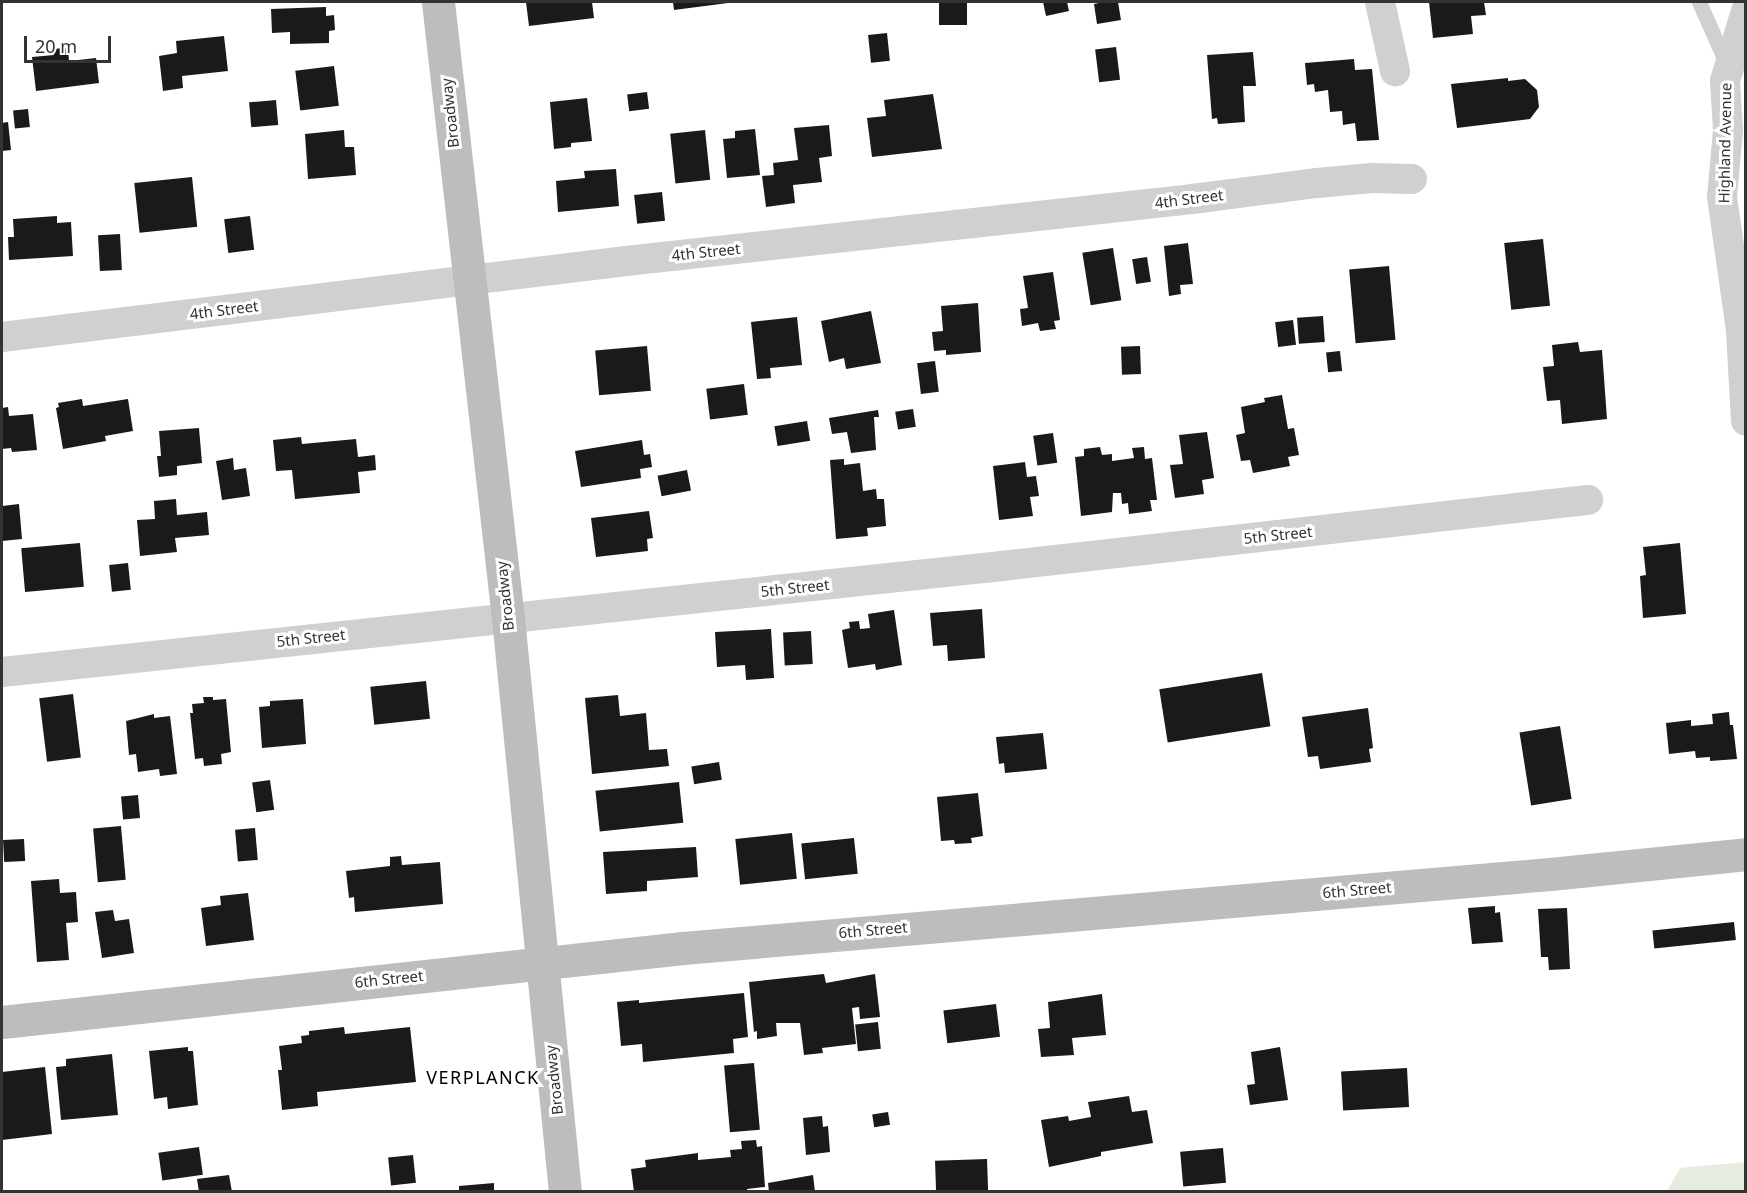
<!DOCTYPE html>
<html>
<head>
<meta charset="utf-8">
<style>
	body { margin:0 }
	#map { position:relative; width:1747px; height:1193px; overflow:hidden; background:#fff; font-family:"Noto Sans",sans-serif }
	div>[style] { position:absolute }
	.green>* { inset:0; background:#e6ecdf }
	.building>* { inset:0; background:#1a1a1a; transform-origin:0 0 }
	.lane>* { height:15px; margin:-7.5px; padding:0 7.5px; transform-origin:7.5px; border-radius:7.5px; background:#d0d0d0 }
	.street>* { height:30px; margin:-15px; padding:0 15px; transform-origin:15px; border-radius:15px; background:#d0d0d0 }
	.secondary>* { height:33px; margin:-16.5px; padding:0 16.5px; transform-origin:16.5px; border-radius:16.5px; background:#bdbdbd }
	span { translate:-50% -50%; white-space:nowrap; text-align:center; line-height:1.15; -webkit-text-stroke:6px #fff; paint-order:stroke }
	.street-label { font-size:15px; color:#333 }
	.quarter-label { font-size:18px; color:#000; letter-spacing:1.5px }
	.frame { position:absolute; inset:0; border:3px solid #333; pointer-events:none }
	.scale { position:absolute; left:24px; top:36px; width:87px; height:27px; box-sizing:border-box; border:3px solid #333; border-top:0; padding-left:8px; font-size:18px; line-height:21px; white-space:nowrap; color:#333; -webkit-text-stroke:4px #fff; paint-order:stroke }
</style>
</head>
<body>
<div id="map">
	<div class="green">
		<i style="clip-path:polygon(1745px 1162px,1745px 1191px,1667px 1191px,1680px 1168px)"></i>
	</div>
	<div class="building">
		<i style="clip-path:polygon(526px 2px,592px 2px,594px 18px,529px 26px)"></i>
		<i style="clip-path:polygon(673px 2px,728px 2px,728px 3px,674px 10px)"></i>
		<i style="left:939px;top:2px;width:28px;height:23px"></i>
		<i style="clip-path:polygon(1043px 2px,1067px 2px,1069px 11px,1046px 16px)"></i>
		<i style="clip-path:polygon(1104px 2px,1118px 2px,1121px 20px,1097px 24px,1094px 4px)"></i>
		<i style="clip-path:polygon(1429px 2px,1484px 2px,1486px 15px,1471px 16px,1473px 34px,1433px 38px)"></i>
		<i style="clip-path:polygon(326px 7px,326px 16px,334px 15px,335px 30px,329px 31px,329px 43px,290px 44px,290px 32px,272px 33px,271px 9px)"></i>
		<i style="left:887px;top:33px;width:28px;height:19px;rotate:84deg"></i>
		<i style="clip-path:polygon(224px 36px,228px 71px,182px 76px,183px 88px,163px 91px,159px 56px,177px 53px,176px 41px)"></i>
		<i style="left:1116px;top:47px;width:33px;height:21px;rotate:83deg"></i>
		<i style="clip-path:polygon(64px 48px,68px 49px,69px 61px,96px 58px,99px 83px,36px 91px,32px 57px,54px 55px,53px 49px)"></i>
		<i style="clip-path:polygon(1253px 52px,1256px 86px,1243px 86px,1245px 122px,1218px 124px,1217px 118px,1212px 119px,1207px 55px)"></i>
		<i style="clip-path:polygon(1354px 59px,1355px 70px,1372px 69px,1379px 140px,1357px 141px,1355px 123px,1343px 125px,1342px 111px,1330px 112px,1328px 90px,1315px 92px,1314px 84px,1307px 85px,1305px 63px)"></i>
		<i style="left:334px;top:66px;width:40px;height:39px;rotate:83deg"></i>
		<i style="clip-path:polygon(1508px 78px,1508px 81px,1525px 79px,1537px 90px,1539px 107px,1530px 119px,1457px 128px,1451px 84px)"></i>
		<i style="left:647px;top:92px;width:17px;height:20px;rotate:83deg"></i>
		<i style="clip-path:polygon(933px 94px,942px 149px,872px 157px,867px 118px,886px 116px,884px 100px)"></i>
		<i style="clip-path:polygon(587px 98px,592px 141px,571px 143px,571px 147px,554px 149px,550px 102px)"></i>
		<i style="left:276px;top:100px;width:25px;height:27px;rotate:85deg"></i>
		<i style="left:28px;top:109px;width:18px;height:15px;rotate:84deg"></i>
		<i style="clip-path:polygon(8px 122px,11px 150px,2px 151px,2px 123px)"></i>
		<i style="clip-path:polygon(829px 125px,832px 156px,819px 158px,822px 182px,793px 185px,795px 203px,766px 207px,762px 176px,774px 175px,773px 163px,798px 160px,794px 128px)"></i>
		<i style="clip-path:polygon(755px 129px,760px 175px,727px 178px,723px 139px,735px 138px,735px 131px)"></i>
		<i style="clip-path:polygon(344px 130px,345px 147px,354px 147px,356px 175px,308px 179px,305px 134px)"></i>
		<i style="left:705px;top:130px;width:50px;height:35px;rotate:84deg"></i>
		<i style="clip-path:polygon(616px 169px,619px 206px,558px 212px,556px 181px,585px 178px,584px 171px)"></i>
		<i style="left:192px;top:177px;width:50px;height:58px;rotate:84deg"></i>
		<i style="left:662px;top:192px;width:29px;height:28px;rotate:84deg"></i>
		<i style="clip-path:polygon(57px 216px,57px 223px,71px 222px,73px 256px,9px 260px,8px 237px,14px 237px,13px 219px)"></i>
		<i style="left:250px;top:216px;width:34px;height:26px;rotate:83deg"></i>
		<i style="left:120px;top:234px;width:36px;height:22px;rotate:87deg"></i>
		<i style="left:1543px;top:239px;width:67px;height:39px;rotate:84deg"></i>
		<i style="clip-path:polygon(1188px 243px,1193px 284px,1180px 285px,1181px 294px,1169px 296px,1164px 246px)"></i>
		<i style="left:1113px;top:248px;width:53px;height:31px;rotate:81deg"></i>
		<i style="left:1147px;top:257px;width:25px;height:15px;rotate:81deg"></i>
		<i style="left:1389px;top:266px;width:74px;height:40px;rotate:85deg"></i>
		<i style="clip-path:polygon(1053px 272px,1060px 320px,1054px 321px,1056px 329px,1040px 331px,1038px 323px,1022px 326px,1020px 309px,1028px 308px,1023px 276px)"></i>
		<i style="clip-path:polygon(978px 303px,981px 352px,946px 355px,946px 350px,934px 351px,932px 332px,943px 331px,941px 306px)"></i>
		<i style="clip-path:polygon(871px 311px,881px 363px,846px 369px,844px 358px,829px 362px,821px 321px)"></i>
		<i style="left:1323px;top:316px;width:26px;height:26px;rotate:86deg"></i>
		<i style="clip-path:polygon(797px 317px,802px 365px,770px 368px,771px 378px,757px 379px,751px 322px)"></i>
		<i style="left:1293px;top:320px;width:25px;height:18px;rotate:83deg"></i>
		<i style="clip-path:polygon(1578px 342px,1580px 352px,1602px 350px,1607px 419px,1562px 424px,1560px 400px,1547px 401px,1543px 367px,1554px 366px,1552px 345px)"></i>
		<i style="left:647px;top:346px;width:45px;height:52px;rotate:85deg"></i>
		<i style="left:1140px;top:346px;width:28px;height:19px;rotate:88deg"></i>
		<i style="left:1340px;top:351px;width:20px;height:14px;rotate:84deg"></i>
		<i style="left:935px;top:361px;width:31px;height:18px;rotate:83deg"></i>
		<i style="left:744px;top:384px;width:31px;height:38px;rotate:83deg"></i>
		<i style="clip-path:polygon(1282px 395px,1288px 429px,1294px 428px,1299px 455px,1288px 457px,1290px 466px,1253px 473px,1250px 460px,1241px 461px,1236px 435px,1245px 433px,1241px 407px,1265px 402px,1264px 398px)"></i>
		<i style="clip-path:polygon(82px 399px,83px 406px,128px 399px,133px 431px,105px 436px,106px 441px,63px 449px,56px 408px,59px 407px,58px 403px)"></i>
		<i style="clip-path:polygon(8px 407px,9px 416px,33px 414px,37px 450px,12px 452px,11px 448px,2px 449px,2px 408px)"></i>
		<i style="left:913px;top:409px;width:18px;height:18px;rotate:81deg"></i>
		<i style="clip-path:polygon(878px 410px,879px 417px,874px 417px,876px 450px,851px 453px,847px 432px,832px 434px,829px 418px)"></i>
		<i style="left:807px;top:421px;width:20px;height:33px;rotate:81deg"></i>
		<i style="clip-path:polygon(199px 428px,202px 463px,177px 466px,177px 475px,159px 477px,157px 456px,161px 456px,159px 431px)"></i>
		<i style="clip-path:polygon(1207px 432px,1214px 478px,1202px 480px,1204px 494px,1175px 498px,1170px 465px,1183px 464px,1179px 435px)"></i>
		<i style="left:1053px;top:433px;width:30px;height:20px;rotate:82deg"></i>
		<i style="clip-path:polygon(301px 437px,302px 444px,356px 439px,358px 457px,375px 455px,376px 470px,358px 472px,360px 493px,295px 499px,292px 470px,276px 471px,273px 440px)"></i>
		<i style="clip-path:polygon(642px 440px,644px 455px,650px 454px,652px 467px,640px 469px,641px 478px,581px 487px,575px 451px)"></i>
		<i style="clip-path:polygon(1100px 447px,1102px 455px,1112px 454px,1112px 461px,1134px 458px,1132px 448px,1144px 447px,1145px 459px,1152px 458px,1157px 500px,1150px 500px,1152px 511px,1129px 514px,1128px 503px,1122px 504px,1121px 493px,1113px 493px,1112px 512px,1081px 516px,1075px 457px,1084px 456px,1084px 449px)"></i>
		<i style="clip-path:polygon(233px 458px,234px 470px,246px 468px,250px 496px,222px 500px,216px 461px)"></i>
		<i style="clip-path:polygon(844px 459px,844px 465px,860px 463px,863px 491px,876px 489px,877px 499px,884px 499px,886px 526px,867px 528px,868px 536px,836px 539px,830px 460px)"></i>
		<i style="clip-path:polygon(1025px 462px,1027px 477px,1036px 476px,1039px 496px,1030px 497px,1033px 516px,999px 520px,993px 466px)"></i>
		<i style="left:687px;top:470px;width:21px;height:30px;rotate:79deg"></i>
		<i style="clip-path:polygon(176px 499px,177px 515px,207px 512px,209px 535px,175px 538px,177px 552px,140px 556px,137px 520px,155px 519px,154px 501px)"></i>
		<i style="clip-path:polygon(19px 504px,22px 539px,2px 541px,2px 506px)"></i>
		<i style="clip-path:polygon(649px 511px,653px 538px,647px 539px,648px 551px,596px 557px,591px 518px)"></i>
		<i style="left:80px;top:543px;width:44px;height:59px;rotate:85deg"></i>
		<i style="clip-path:polygon(1680px 543px,1686px 614px,1643px 618px,1640px 576px,1646px 575px,1643px 547px)"></i>
		<i style="left:128px;top:563px;width:27px;height:19px;rotate:84deg"></i>
		<i style="clip-path:polygon(982px 609px,985px 658px,948px 661px,947px 645px,933px 646px,930px 613px)"></i>
		<i style="clip-path:polygon(894px 610px,902px 665px,876px 670px,875px 664px,848px 668px,842px 630px,850px 628px,849px 622px,859px 621px,860px 629px,870px 628px,868px 614px)"></i>
		<i style="clip-path:polygon(771px 629px,774px 678px,746px 680px,745px 665px,717px 667px,715px 632px)"></i>
		<i style="left:811px;top:631px;width:33px;height:28px;rotate:87deg"></i>
		<i style="left:1262px;top:673px;width:54px;height:104px;rotate:81deg"></i>
		<i style="left:426px;top:681px;width:38px;height:56px;rotate:84deg"></i>
		<i style="left:73px;top:694px;width:64px;height:34px;rotate:83deg"></i>
		<i style="clip-path:polygon(618px 695px,620px 716px,646px 713px,649px 750px,667px 749px,669px 766px,592px 774px,585px 698px)"></i>
		<i style="clip-path:polygon(203px 697px,213px 697px,213px 700px,226px 699px,231px 752px,221px 754px,222px 764px,204px 766px,203px 758px,195px 759px,190px 713px,193px 713px,192px 704px,204px 703px)"></i>
		<i style="clip-path:polygon(303px 699px,306px 744px,262px 748px,259px 707px,270px 706px,270px 701px)"></i>
		<i style="clip-path:polygon(1368px 708px,1373px 748px,1369px 749px,1371px 762px,1320px 769px,1318px 756px,1308px 757px,1302px 717px)"></i>
		<i style="clip-path:polygon(1729px 712px,1730px 725px,1733px 725px,1737px 759px,1710px 761px,1710px 757px,1696px 758px,1695px 751px,1669px 754px,1666px 723px,1691px 720px,1691px 726px,1713px 724px,1712px 714px)"></i>
		<i style="clip-path:polygon(154px 714px,154px 718px,170px 716px,177px 774px,160px 776px,159px 769px,138px 772px,136px 754px,129px 755px,126px 721px)"></i>
		<i style="left:1560px;top:726px;width:74px;height:41px;rotate:81deg"></i>
		<i style="clip-path:polygon(1043px 733px,1047px 769px,1005px 773px,1004px 763px,999px 764px,996px 737px)"></i>
		<i style="left:719px;top:762px;width:18px;height:28px;rotate:81deg"></i>
		<i style="left:270px;top:780px;width:30px;height:18px;rotate:82deg"></i>
		<i style="left:679px;top:782px;width:41px;height:84px;rotate:84deg"></i>
		<i style="clip-path:polygon(978px 793px,983px 836px,971px 838px,972px 843px,955px 844px,954px 840px,941px 841px,937px 797px)"></i>
		<i style="left:138px;top:795px;width:23px;height:17px;rotate:85deg"></i>
		<i style="left:121px;top:826px;width:54px;height:28px;rotate:85deg"></i>
		<i style="left:255px;top:828px;width:32px;height:20px;rotate:85deg"></i>
		<i style="left:792px;top:833px;width:46px;height:57px;rotate:84deg"></i>
		<i style="left:854px;top:838px;width:36px;height:53px;rotate:84deg"></i>
		<i style="left:24px;top:839px;width:22px;height:21px;rotate:87deg"></i>
		<i style="clip-path:polygon(696px 847px,698px 877px,647px 881px,647px 891px,606px 894px,603px 852px)"></i>
		<i style="clip-path:polygon(401px 856px,402px 865px,440px 862px,443px 904px,355px 912px,354px 897px,349px 898px,346px 871px,390px 866px,390px 857px)"></i>
		<i style="clip-path:polygon(59px 879px,60px 893px,76px 892px,78px 922px,66px 923px,69px 960px,37px 962px,31px 881px)"></i>
		<i style="clip-path:polygon(248px 893px,254px 940px,206px 946px,201px 908px,221px 905px,220px 896px)"></i>
		<i style="clip-path:polygon(1495px 906px,1495px 913px,1500px 912px,1503px 942px,1472px 944px,1468px 908px)"></i>
		<i style="clip-path:polygon(1567px 908px,1570px 969px,1549px 970px,1548px 957px,1541px 957px,1538px 909px)"></i>
		<i style="clip-path:polygon(113px 910px,115px 921px,129px 919px,134px 953px,102px 958px,95px 912px)"></i>
		<i style="left:1734px;top:922px;width:18px;height:82px;rotate:84deg"></i>
		<i style="clip-path:polygon(824px 974px,826px 983px,875px 974px,880px 1017px,860px 1019px,859px 1007px,852px 1008px,856px 1044px,822px 1048px,823px 1053px,804px 1055px,800px 1023px,776px 1023px,777px 1036px,757px 1039px,757px 1031px,754px 1032px,749px 982px)"></i>
		<i style="clip-path:polygon(744px 993px,748px 1037px,733px 1039px,734px 1053px,643px 1062px,642px 1044px,621px 1046px,617px 1002px,639px 1000px,639px 1003px)"></i>
		<i style="clip-path:polygon(1102px 994px,1106px 1035px,1072px 1038px,1074px 1055px,1041px 1057px,1038px 1029px,1050px 1028px,1048px 1002px)"></i>
		<i style="left:996px;top:1004px;width:33px;height:53px;rotate:83deg"></i>
		<i style="left:878px;top:1022px;width:27px;height:23px;rotate:84deg"></i>
		<i style="clip-path:polygon(344px 1027px,345px 1034px,410px 1027px,416px 1082px,317px 1092px,318px 1106px,282px 1110px,278px 1070px,282px 1070px,279px 1046px,302px 1043px,301px 1036px,309px 1035px,309px 1031px)"></i>
		<i style="clip-path:polygon(188px 1047px,188px 1051px,193px 1051px,198px 1105px,168px 1109px,167px 1097px,154px 1099px,149px 1051px)"></i>
		<i style="clip-path:polygon(1280px 1047px,1288px 1100px,1250px 1105px,1247px 1085px,1255px 1084px,1251px 1052px)"></i>
		<i style="clip-path:polygon(112px 1054px,118px 1115px,61px 1120px,56px 1067px,66px 1066px,66px 1059px)"></i>
		<i style="left:754px;top:1063px;width:67px;height:30px;rotate:85deg"></i>
		<i style="clip-path:polygon(45px 1067px,52px 1134px,2px 1140px,2px 1072px)"></i>
		<i style="left:1407px;top:1068px;width:39px;height:66px;rotate:87deg"></i>
		<i style="clip-path:polygon(1129px 1096px,1132px 1112px,1147px 1110px,1153px 1143px,1101px 1152px,1101px 1156px,1049px 1167px,1041px 1120px,1068px 1116px,1069px 1121px,1091px 1117px,1088px 1102px)"></i>
		<i style="left:888px;top:1112px;width:13px;height:16px;rotate:81deg"></i>
		<i style="clip-path:polygon(822px 1116px,823px 1127px,828px 1126px,830px 1152px,806px 1155px,803px 1118px)"></i>
		<i style="clip-path:polygon(756px 1140px,757px 1147px,762px 1146px,765px 1187px,747px 1189px,747px 1192px,634px 1192px,631px 1169px,646px 1167px,645px 1160px,698px 1153px,698px 1160px,731px 1157px,730px 1150px,742px 1149px,741px 1141px)"></i>
		<i style="left:199px;top:1147px;width:28px;height:41px;rotate:82deg"></i>
		<i style="left:1223px;top:1148px;width:35px;height:43px;rotate:85deg"></i>
		<i style="left:413px;top:1155px;width:28px;height:25px;rotate:84deg"></i>
		<i style="left:987px;top:1159px;width:33px;height:52px;rotate:88deg"></i>
		<i style="clip-path:polygon(229px 1175px,232px 1192px,199px 1192px,197px 1179px)"></i>
		<i style="clip-path:polygon(813px 1175px,815px 1192px,769px 1192px,768px 1183px)"></i>
		<i style="clip-path:polygon(494px 1183px,494px 1192px,459px 1192px,459px 1186px)"></i>
	</div>
	<div class="lane">
		<i style="left:1699px;top:2px;width:69px;rotate:66deg"></i>
	</div>
	<div class="street">
		<i style="left:1380px;top:2px;width:71px;rotate:77.7deg"></i>
		<i style="left:1746px;top:11px;width:73px;rotate:106.7deg"></i>
		<i style="left:1725px;top:81px;width:49px;rotate:86.5deg"></i>
		<i style="left:1728px;top:130px;width:67px;rotate:95.1deg"></i>
		<i style="left:1722px;top:197px;width:135px;rotate:81.9deg"></i>
		<i style="left:1741px;top:331px;width:90px;rotate:86.8deg"></i>
		<i style="left:2px;top:337px;width:629px;rotate:-6.94deg"></i>
		<i style="left:626px;top:261px;width:569px;rotate:-6.25deg"></i>
		<i style="left:1192px;top:199px;width:126px;rotate:-7.3deg"></i>
		<i style="left:1317px;top:183px;width:55px;rotate:-5.2deg"></i>
		<i style="left:1372px;top:178px;width:40px;rotate:1.4deg"></i>
		<i style="left:2px;top:672px;width:1006px;rotate:-6.05deg"></i>
		<i style="left:1002px;top:566px;width:590px;rotate:-6.43deg"></i>
	</div>
	<div class="secondary">
		<i style="left:438px;top:2px;width:620px;rotate:83.52deg"></i>
		<i style="left:508px;top:618px;width:577px;rotate:84.33deg"></i>
		<i style="left:2px;top:1022px;width:685px;rotate:-6.2deg"></i>
		<i style="left:683px;top:948px;width:870px;rotate:-4.88deg"></i>
		<i style="left:1550px;top:874px;width:197px;rotate:-5.8deg"></i>
	</div>
	<div class="street-label">
		<span style="left:450px;top:113px;rotate:-96deg">Broadway</span>
		<span style="left:1725px;top:143px;rotate:-89deg">Highland Avenue</span>
		<span style="left:1189px;top:199px;rotate:-7deg">4th Street</span>
		<span style="left:706px;top:252px;rotate:-6deg">4th Street</span>
		<span style="left:224px;top:310px;rotate:-7deg">4th Street</span>
		<span style="left:1278px;top:535px;rotate:-6deg">5th Street</span>
		<span style="left:795px;top:588px;rotate:-6deg">5th Street</span>
		<span style="left:505px;top:596px;rotate:-96deg">Broadway</span>
		<span style="left:311px;top:638px;rotate:-6deg">5th Street</span>
		<span style="left:1357px;top:890px;rotate:-5deg">6th Street</span>
		<span style="left:873px;top:930px;rotate:-5deg">6th Street</span>
		<span style="left:389px;top:979px;rotate:-6deg">6th Street</span>
		<span style="left:554px;top:1080px;rotate:-96deg">Broadway</span>
	</div>
	<div class="quarter-label">
		<span style="left:483px;top:1077px">VERPLANCK</span>
	</div>
	<div class="frame"></div>
	<div class="scale">20 m</div>
</div>
</body>
</html>
